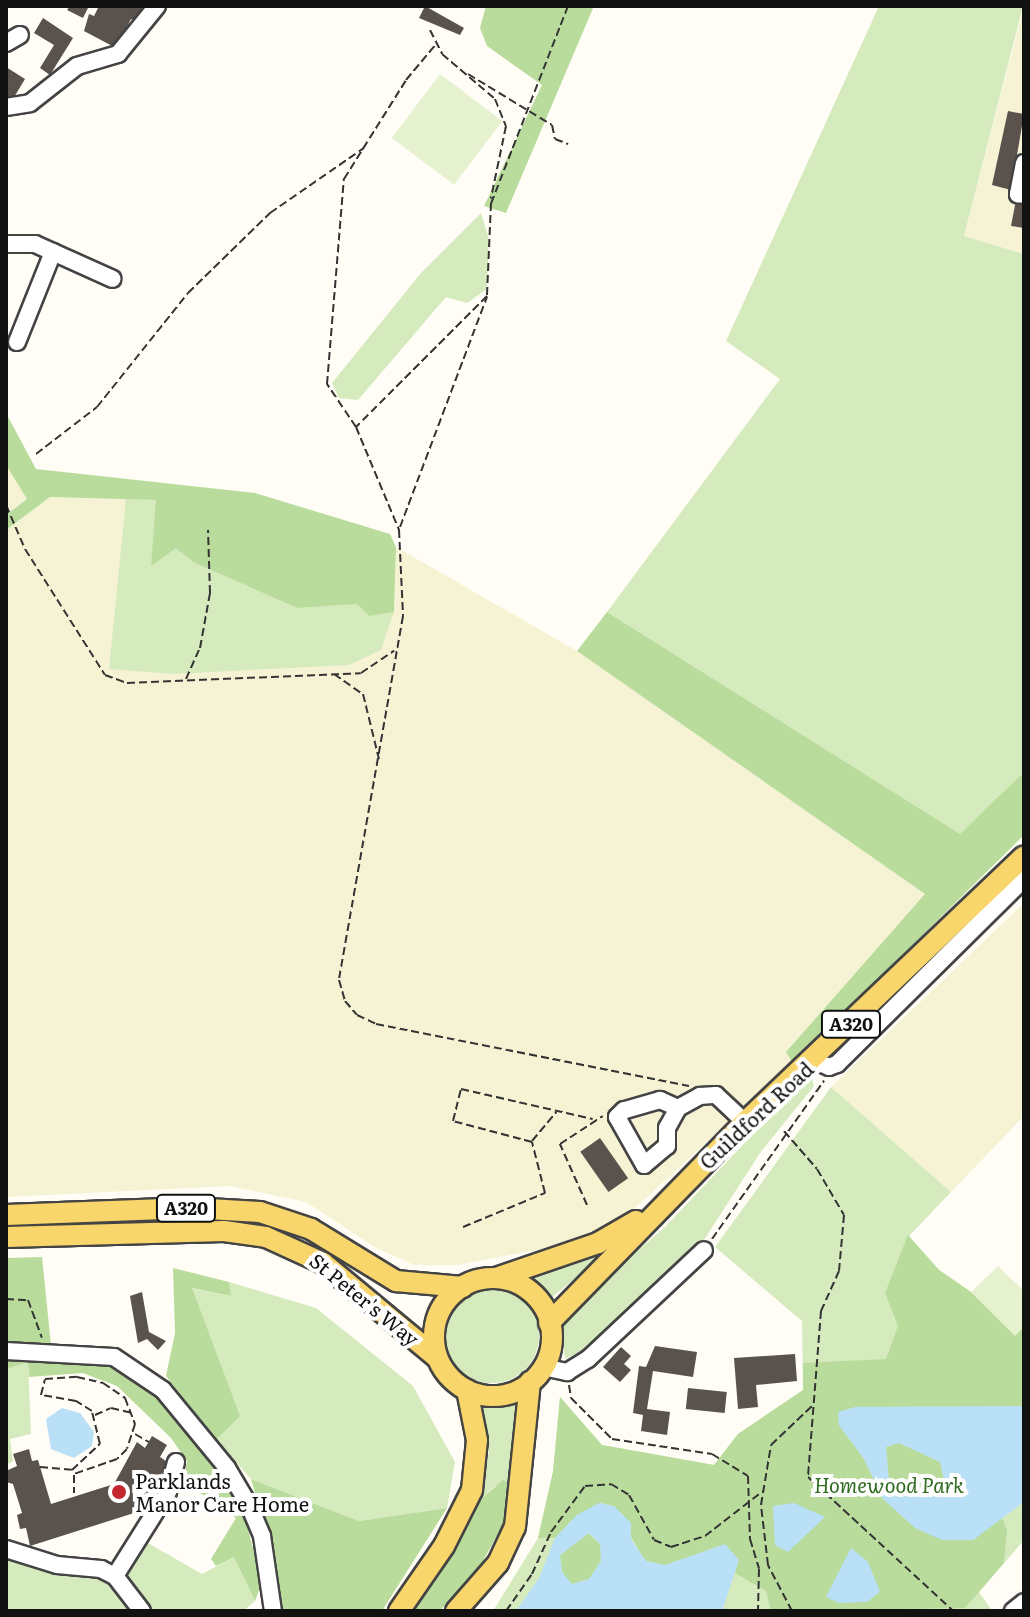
<!DOCTYPE html>
<html>
<head>
<meta charset="utf-8">
<style>
	body { margin:0 }
	#map { position:relative; width:1030px; height:1617px; overflow:hidden; background:#fffdf5; font-family:Literata,serif }
	div>[style] { position:absolute }
	.farmland>* { inset:0; background:#f6f3d4 }
	.green>* { inset:0; background:#d5ebbd }
	.round { border-radius:50% }
	.forest>* { inset:0; background:#b9dc9c }
	.pitch>* { inset:0; background:#e6f2cf; transform-origin:0 0 }
	.water>* { inset:0; background:#b9e0f7 }
	.building>* { inset:0; background:#5a524d; transform-origin:0 0 }
	.path>* { height:2px; margin-top:-1px; transform-origin:0; background:repeating-linear-gradient(90deg,#333 0 8px,transparent 0 12px) }
	.roads { filter:drop-shadow(2px 0 #444) drop-shadow(-2px 0 #444) drop-shadow(0 2px #444) drop-shadow(0 -2px #444) }
	.minor>* { height:16px; margin:-8px; padding:0 8px; transform-origin:8px; border-radius:8px; background:#fff }
	.major>* { height:20px; margin:-10px; padding:0 10px; transform-origin:10px; border-radius:10px; background:#f9d66b }
	.major>.ring { margin:-10px; padding:0; box-sizing:content-box; background:none; border:20px solid #f9d66b; border-radius:50% }
	.dots>* { width:22px; height:22px; translate:-50% -50%; box-sizing:border-box; border:4px solid #fff; border-radius:50% }
	span { translate:-50% -50%; white-space:nowrap; text-align:center; line-height:1.15; -webkit-text-stroke:8px #fff; paint-order:stroke }
	.shield-label span { padding:2px 6px; background:#fff; border:2px solid; border-radius:6px; -webkit-text-stroke-width:0 }
	.shield-label { font-size:18px; color:#111; font-weight:700 }
	.street-label { font-size:20px; color:#111 }
	.poi-label { font-size:20px; color:#111 }
	.left { translate:0 -50%; text-align:left }
	.park-label { font-size:20px; color:#2f6b1f; font-style:italic }
	.frame { position:absolute; inset:0; border:8px solid #111; pointer-events:none }
</style>
</head>
<body>
<div id="map">
	<div class="farmland">
		<i style="clip-path:polygon(1024px 6px,1024px 254px,964px 236px)"></i>
		<i style="clip-path:polygon(6px 465px,27px 499px,6px 515px)"></i>
		<i style="clip-path:polygon(50px 497px,156px 500px,394px 612px,396px 547px,577px 651px,926px 895px,786px 1052px,793px 1063px,621px 1221px,573px 1243px,458px 1265px,414px 1265px,376px 1248px,306px 1202px,230px 1186px,6px 1197px,6px 530px)"></i>
		<i style="clip-path:polygon(1024px 903px,1024px 1116px,951px 1192px,831px 1087px)"></i>
	</div>
	<div class="green">
		<i style="clip-path:polygon(879px 6px,1023px 6px,964px 236px,1024px 254px,1024px 772px,961px 835px,607px 612px,780px 379px,726px 341px)"></i>
		<i style="clip-path:polygon(481px 213px,489px 239px,487px 289px,467px 303px,446px 297px,358px 400px,339px 398px,332px 383px,421px 273px)"></i>
		<i style="clip-path:polygon(126px 499px,156px 500px,176px 547px,193px 562px,297px 608px,357px 604px,369px 616px,394px 612px,381px 650px,349px 665px,173px 674px,109px 669px)"></i>
		<i style="clip-path:polygon(811px 1073px,814px 1086px,760px 1153px,704px 1240px,596px 1344px,565px 1359px,562px 1331px,569px 1311px,667px 1225px)"></i>
		<i style="clip-path:polygon(831px 1087px,951px 1192px,909px 1236px,939px 1270px,971px 1292px,1015px 1335px,1024px 1327px,1024px 1406px,994px 1408px,1024px 1463px,1024px 1540px,979px 1592px,992px 1611px,493px 1611px,538px 1538px,553px 1472px,560px 1397px,602px 1445px,714px 1465px,738px 1434px,803px 1390px,802px 1321px,715px 1247px)"></i>
		<i style="clip-path:polygon(603px 1248px,609px 1250px,550px 1299px,526px 1276px)"></i>
		<i style="clip-path:polygon(229px 1282px,316px 1308px,413px 1386px,455px 1462px,447px 1508px,359px 1521px,251px 1479px,216px 1440px,239px 1416px,191px 1288px,230px 1296px)"></i>
		<i class="round" style="left:445px;top:1289px;width:94px;height:94px"></i>
		<i style="clip-path:polygon(28px 1361px,31px 1434px,10px 1439px,13px 1461px,6px 1465px,6px 1369px)"></i>
		<i style="clip-path:polygon(522px 1394px,513px 1484px,495px 1486px,481px 1499px,489px 1451px,479px 1401px)"></i>
		<i style="clip-path:polygon(146px 1542px,202px 1574px,234px 1557px,255px 1601px,243px 1611px,152px 1611px,124px 1574px)"></i>
		<i style="clip-path:polygon(6px 1558px,65px 1573px,99px 1575px,111px 1583px,132px 1611px,6px 1611px)"></i>
	</div>
	<div class="forest">
		<i style="clip-path:polygon(486px 6px,594px 6px,506px 213px,484px 206px,542px 85px,487px 46px,480px 28px)"></i>
		<i style="clip-path:polygon(6px 413px,36px 469px,255px 493px,390px 534px,396px 547px,394px 612px,369px 616px,357px 604px,297px 608px,193px 562px,176px 548px,151px 566px,156px 500px,50px 497px,6px 530px,6px 515px,27px 499px,6px 465px)"></i>
		<i style="clip-path:polygon(607px 612px,960px 834px,1024px 772px,1024px 835px,793px 1063px,786px 1052px,925px 894px,577px 651px)"></i>
		<i style="clip-path:polygon(908px 1235px,939px 1270px,971px 1292px,1015px 1335px,1024px 1327px,1024px 1406px,839px 1425px,864px 1459px,883px 1499px,973px 1540px,1002px 1517px,1007px 1531px,1004px 1563px,965px 1608px,771px 1611px,766px 1591px,735px 1573px,738px 1560px,725px 1545px,665px 1565px,645px 1561px,614px 1506px,600px 1503px,577px 1515px,555px 1538px,538px 1538px,553px 1472px,560px 1397px,602px 1445px,714px 1465px,738px 1434px,803px 1390px,803px 1363px,886px 1359px,898px 1326px,885px 1293px)"></i>
		<i style="clip-path:polygon(42px 1257px,51px 1345px,29px 1361px,96px 1362px,144px 1380px,195px 1437px,242px 1507px,262px 1582px,255px 1601px,234px 1557px,216px 1566px,211px 1559px,236px 1518px,183px 1481px,187px 1461px,171px 1438px,117px 1386px,83px 1373px,29px 1377px,28px 1362px,6px 1369px,6px 1258px)"></i>
		<i style="clip-path:polygon(173px 1268px,229px 1282px,231px 1296px,192px 1288px,240px 1416px,216px 1440px,166px 1376px,175px 1333px)"></i>
		<i style="clip-path:polygon(900px 1442px,940px 1462px,945px 1484px,935px 1496px,895px 1490px,889px 1482px,886px 1447px)"></i>
		<i style="clip-path:polygon(251px 1479px,359px 1521px,447px 1508px,382px 1611px,280px 1611px,272px 1554px)"></i>
		<i style="clip-path:polygon(503px 1480px,513px 1484px,510px 1512px,473px 1579px,439px 1611px,410px 1611px,481px 1499px)"></i>
		<i style="clip-path:polygon(588px 1533px,600px 1544px,601px 1561px,589px 1579px,572px 1584px,562px 1572px,560px 1555px)"></i>
	</div>
	<div class="pitch">
		<i style="left:440px;top:74px;width:78px;height:80px;rotate:37deg"></i>
		<i style="clip-path:polygon(998px 1266px,1024px 1291px,1024px 1327px,1015px 1336px,971px 1292px)"></i>
	</div>
	<div class="water">
		<i style="clip-path:polygon(evenodd,1024px 1406px,1024px 1502px,973px 1540px,942px 1540px,915px 1528px,883px 1499px,864px 1459px,839px 1425px,838px 1412px,855px 1407px,1024px 1406px,899px 1443px,940px 1462px,945px 1484px,935px 1496px,915px 1496px,889px 1482px,886px 1447px,899px 1443px)"></i>
		<i style="clip-path:polygon(62px 1408px,80px 1413px,94px 1432px,92px 1446px,74px 1458px,51px 1449px,46px 1419px)"></i>
		<i style="clip-path:polygon(evenodd,599px 1503px,614px 1506px,631px 1523px,631px 1539px,646px 1561px,665px 1565px,725px 1544px,739px 1560px,722px 1611px,516px 1611px,539px 1578px,555px 1538px,577px 1515px,599px 1503px,589px 1533px,600px 1544px,601px 1561px,589px 1579px,572px 1584px,562px 1572px,560px 1555px,589px 1533px)"></i>
		<i style="clip-path:polygon(794px 1503px,825px 1517px,788px 1552px,775px 1545px,773px 1506px)"></i>
		<i style="clip-path:polygon(851px 1548px,868px 1562px,880px 1592px,867px 1602px,839px 1603px,826px 1597px)"></i>
	</div>
	<div class="building">
		<i style="clip-path:polygon(70px 6px,89px 6px,83px 18px,67px 10px)"></i>
		<i style="clip-path:polygon(99px 6px,152px 6px,141px 25px,131px 19px,116px 48px,84px 31px,89px 14px,94px 16px)"></i>
		<i style="clip-path:polygon(425px 6px,464px 28px,460px 35px,419px 18px)"></i>
		<i style="clip-path:polygon(43px 18px,73px 38px,50px 75px,40px 68px,54px 45px,34px 33px)"></i>
		<i style="clip-path:polygon(6px 67px,25px 79px,10px 104px,6px 101px)"></i>
		<i style="clip-path:polygon(1008px 111px,1024px 114px,1011px 190px,992px 185px)"></i>
		<i style="clip-path:polygon(1016px 200px,1024px 201px,1024px 228px,1011px 226px)"></i>
		<i style="left:600px;top:1138px;width:49px;height:24px;rotate:55deg"></i>
		<i style="clip-path:polygon(142px 1292px,149px 1332px,166px 1341px,158px 1350px,147px 1339px,138px 1343px,130px 1296px)"></i>
		<i style="clip-path:polygon(655px 1346px,697px 1352px,693px 1377px,653px 1371px,647px 1409px,670px 1412px,667px 1435px,641px 1431px,643px 1415px,633px 1413px,639px 1366px,646px 1367px)"></i>
		<i style="clip-path:polygon(621px 1347px,631px 1356px,624px 1364px,631px 1370px,620px 1382px,603px 1367px)"></i>
		<i style="clip-path:polygon(795px 1354px,797px 1381px,756px 1385px,758px 1407px,738px 1409px,734px 1358px)"></i>
		<i style="left:688px;top:1388px;width:39px;height:21px;rotate:6deg"></i>
		<i style="clip-path:polygon(152px 1436px,167px 1445px,160px 1457px,169px 1463px,134px 1513px,30px 1546px,26px 1528px,20px 1529px,17px 1515px,22px 1513px,13px 1484px,6px 1482px,6px 1471px,17px 1466px,13px 1454px,29px 1449px,32px 1461px,38px 1460px,51px 1504px,114px 1484px,137px 1442px,145px 1448px)"></i>
	</div>
	<div class="path">
		<i style="left:568px;top:6px;width:212px;rotate:111.3deg"></i>
		<i style="left:491px;top:203px;width:93px;rotate:92.5deg"></i>
		<i style="left:487px;top:296px;width:185px;rotate:135deg"></i>
		<i style="left:356px;top:427px;width:112px;rotate:67.3deg"></i>
		<i style="left:399px;top:530px;width:86px;rotate:87.3deg"></i>
		<i style="left:403px;top:616px;width:370px;rotate:100deg"></i>
		<i style="left:339px;top:980px;width:22px;rotate:74deg"></i>
		<i style="left:345px;top:1001px;width:18px;rotate:49deg"></i>
		<i style="left:357px;top:1015px;width:21px;rotate:25deg"></i>
		<i style="left:376px;top:1024px;width:319px;rotate:11.2deg"></i>
		<i style="left:430px;top:30px;width:27px;rotate:63deg"></i>
		<i style="left:442px;top:54px;width:70px;rotate:40.3deg"></i>
		<i style="left:495px;top:99px;width:29px;rotate:68deg"></i>
		<i style="left:506px;top:126px;width:74px;rotate:101.8deg"></i>
		<i style="left:468px;top:74px;width:98px;rotate:31.3deg"></i>
		<i style="left:552px;top:125px;width:14px;rotate:78deg"></i>
		<i style="left:555px;top:139px;width:14px;rotate:21deg"></i>
		<i style="left:356px;top:427px;width:52px;rotate:-124deg"></i>
		<i style="left:327px;top:384px;width:206px;rotate:-85.3deg"></i>
		<i style="left:344px;top:179px;width:117px;rotate:-57.9deg"></i>
		<i style="left:406px;top:80px;width:48px;rotate:-50deg"></i>
		<i style="left:36px;top:454px;width:77px;rotate:-37.6deg"></i>
		<i style="left:97px;top:407px;width:146px;rotate:-51.4deg"></i>
		<i style="left:188px;top:293px;width:115px;rotate:-44.3deg"></i>
		<i style="left:270px;top:213px;width:114px;rotate:-34.7deg"></i>
		<i style="left:6px;top:505px;width:48px;rotate:66.6deg"></i>
		<i style="left:25px;top:549px;width:149px;rotate:57.6deg"></i>
		<i style="left:105px;top:675px;width:23px;rotate:20deg"></i>
		<i style="left:127px;top:683px;width:234px;rotate:-2.4deg"></i>
		<i style="left:361px;top:673px;width:40px;rotate:-34deg"></i>
		<i style="left:400px;top:527px;width:246px;rotate:-69.3deg"></i>
		<i style="left:334px;top:674px;width:35px;rotate:35deg"></i>
		<i style="left:363px;top:694px;width:67px;rotate:76.2deg"></i>
		<i style="left:186px;top:679px;width:34px;rotate:-66deg"></i>
		<i style="left:200px;top:648px;width:56px;rotate:-79.7deg"></i>
		<i style="left:210px;top:593px;width:63px;rotate:-91.8deg"></i>
		<i style="left:784px;top:1131px;width:50px;rotate:49deg"></i>
		<i style="left:817px;top:1169px;width:53px;rotate:59.6deg"></i>
		<i style="left:844px;top:1215px;width:56px;rotate:95.1deg"></i>
		<i style="left:839px;top:1271px;width:44px;rotate:114.2deg"></i>
		<i style="left:821px;top:1311px;width:167px;rotate:94.5deg"></i>
		<i style="left:808px;top:1477px;width:197px;rotate:42.7deg"></i>
		<i style="left:532px;top:1141px;width:38px;rotate:-50deg"></i>
		<i style="left:587px;top:1205px;width:67px;rotate:-113.9deg"></i>
		<i style="left:560px;top:1144px;width:51px;rotate:-33.1deg"></i>
		<i style="left:463px;top:1227px;width:89px;rotate:-22.5deg"></i>
		<i style="left:545px;top:1193px;width:53px;rotate:-104.3deg"></i>
		<i style="left:532px;top:1142px;width:82px;rotate:-165.1deg"></i>
		<i style="left:453px;top:1121px;width:33px;rotate:-76deg"></i>
		<i style="left:461px;top:1089px;width:135px;rotate:12.8deg"></i>
		<i style="left:712px;top:1239px;width:194px;rotate:-54.7deg"></i>
		<i style="left:6px;top:1299px;width:22px;rotate:3deg"></i>
		<i style="left:28px;top:1300px;width:40px;rotate:69.8deg"></i>
		<i style="left:569px;top:1385px;width:13px;rotate:81deg"></i>
		<i style="left:571px;top:1398px;width:58px;rotate:45deg"></i>
		<i style="left:612px;top:1439px;width:101px;rotate:8.5deg"></i>
		<i style="left:712px;top:1454px;width:42px;rotate:31.4deg"></i>
		<i style="left:748px;top:1476px;width:63px;rotate:88.2deg"></i>
		<i style="left:750px;top:1539px;width:31px;rotate:73deg"></i>
		<i style="left:759px;top:1569px;width:42px;rotate:91.4deg"></i>
		<i style="left:95px;top:1415px;width:17px;rotate:-24deg"></i>
		<i style="left:111px;top:1408px;width:23px;rotate:13deg"></i>
		<i style="left:135px;top:1434px;width:16px;rotate:30deg"></i>
		<i style="left:40px;top:1467px;width:32px;rotate:5deg"></i>
		<i style="left:72px;top:1470px;width:38px;rotate:-43deg"></i>
		<i style="left:100px;top:1444px;width:34px;rotate:-104deg"></i>
		<i style="left:92px;top:1411px;width:19px;rotate:-148deg"></i>
		<i style="left:76px;top:1401px;width:36px;rotate:-170deg"></i>
		<i style="left:41px;top:1395px;width:16px;rotate:-76deg"></i>
		<i style="left:45px;top:1379px;width:32px;rotate:-4deg"></i>
		<i style="left:77px;top:1377px;width:27px;rotate:13deg"></i>
		<i style="left:103px;top:1383px;width:27px;rotate:34deg"></i>
		<i style="left:125px;top:1398px;width:28px;rotate:69deg"></i>
		<i style="left:135px;top:1424px;width:26px;rotate:108deg"></i>
		<i style="left:127px;top:1449px;width:14px;rotate:135deg"></i>
		<i style="left:117px;top:1459px;width:46px;rotate:160.8deg"></i>
		<i style="left:74px;top:1475px;width:18px;rotate:90deg"></i>
		<i style="left:506px;top:1611px;width:45px;rotate:-54.9deg"></i>
		<i style="left:532px;top:1574px;width:46px;rotate:-65.7deg"></i>
		<i style="left:551px;top:1532px;width:57px;rotate:-53.5deg"></i>
		<i style="left:585px;top:1486px;width:26px;rotate:-4deg"></i>
		<i style="left:611px;top:1484px;width:21px;rotate:31deg"></i>
		<i style="left:629px;top:1495px;width:51px;rotate:60.9deg"></i>
		<i style="left:654px;top:1540px;width:18px;rotate:22deg"></i>
		<i style="left:671px;top:1547px;width:36px;rotate:-18deg"></i>
		<i style="left:705px;top:1536px;width:73px;rotate:-37.8deg"></i>
		<i style="left:792px;top:1611px;width:52px;rotate:-117.6deg"></i>
		<i style="left:768px;top:1565px;width:60px;rotate:-96.7deg"></i>
		<i style="left:761px;top:1505px;width:61px;rotate:-80.5deg"></i>
		<i style="left:771px;top:1445px;width:57px;rotate:-43.6deg"></i>
	</div>
	<div class="roads">
		<div class="minor">
			<i style="left:6px;top:43px;width:16px;rotate:-30deg"></i>
			<i style="left:6px;top:107px;width:24px;rotate:-9deg"></i>
			<i style="left:30px;top:103px;width:60px;rotate:-38.2deg"></i>
			<i style="left:77px;top:66px;width:43px;rotate:-16.3deg"></i>
			<i style="left:118px;top:54px;width:62px;rotate:-50.9deg"></i>
			<i style="left:1024px;top:163px;width:32px;rotate:101deg"></i>
			<i style="left:1018px;top:194px;width:6px;rotate:9deg"></i>
			<i style="left:6px;top:244px;width:29px"></i>
			<i style="left:35px;top:244px;width:85px;rotate:24.2deg"></i>
			<i style="left:17px;top:342px;width:97px;rotate:-68.2deg"></i>
			<i style="left:815px;top:1061px;width:15px;rotate:23deg"></i>
			<i style="left:829px;top:1067px;width:9px;rotate:-21deg"></i>
			<i style="left:837px;top:1064px;width:263px;rotate:-44.7deg"></i>
			<i style="left:678px;top:1108px;width:20px;rotate:-156deg"></i>
			<i style="left:660px;top:1100px;width:37px;rotate:164deg"></i>
			<i style="left:624px;top:1110px;width:10px;rotate:135deg"></i>
			<i style="left:617px;top:1117px;width:55px;rotate:60.6deg"></i>
			<i style="left:644px;top:1165px;width:30px;rotate:-40deg"></i>
			<i style="left:667px;top:1146px;width:18px;rotate:-90deg"></i>
			<i style="left:667px;top:1128px;width:23px;rotate:-61deg"></i>
			<i style="left:678px;top:1108px;width:25px;rotate:-29deg"></i>
			<i style="left:700px;top:1096px;width:16px;rotate:-4deg"></i>
			<i style="left:716px;top:1095px;width:40px;rotate:43deg"></i>
			<i style="left:6px;top:1351px;width:108px;rotate:3.2deg"></i>
			<i style="left:114px;top:1357px;width:59px;rotate:34deg"></i>
			<i style="left:163px;top:1390px;width:101px;rotate:50.6deg"></i>
			<i style="left:227px;top:1468px;width:43px;rotate:59.3deg"></i>
			<i style="left:249px;top:1505px;width:34px;rotate:67deg"></i>
			<i style="left:262px;top:1536px;width:76px;rotate:81.7deg"></i>
			<i style="left:543px;top:1367px;width:25px;rotate:12deg"></i>
			<i style="left:567px;top:1372px;width:25px;rotate:-32deg"></i>
			<i style="left:588px;top:1359px;width:159px;rotate:-43.2deg"></i>
			<i style="left:6px;top:1549px;width:53px;rotate:17.4deg"></i>
			<i style="left:57px;top:1565px;width:44px;rotate:5.2deg"></i>
			<i style="left:101px;top:1569px;width:16px;rotate:27deg"></i>
			<i style="left:115px;top:1576px;width:44px;rotate:52.4deg"></i>
			<i style="left:115px;top:1576px;width:99px;rotate:-57.8deg"></i>
			<i style="left:168px;top:1492px;width:31px;rotate:-75deg"></i>
			<i style="left:1013px;top:1611px;width:14px;rotate:-39deg"></i>
		</div>
		<div class="major">
			<i style="left:6px;top:1215px;width:185px;rotate:-2.2deg"></i>
			<i style="left:191px;top:1208px;width:69px;rotate:3.3deg"></i>
			<i style="left:260px;top:1212px;width:54px;rotate:18.4deg"></i>
			<i style="left:311px;top:1229px;width:100px;rotate:31.5deg"></i>
			<i style="left:396px;top:1281px;width:67px;rotate:5.1deg"></i>
			<i style="left:6px;top:1237px;width:218px;rotate:-1.6deg"></i>
			<i style="left:224px;top:1231px;width:42px;rotate:8.1deg"></i>
			<i style="left:266px;top:1237px;width:63px;rotate:24.5deg"></i>
			<i style="left:323px;top:1263px;width:146px;rotate:39.7deg"></i>
			<i style="left:496px;top:1278px;width:108px;rotate:-18.9deg"></i>
			<i style="left:598px;top:1243px;width:44px;rotate:-30.1deg"></i>
			<i class="ring" style="left:434px;top:1278px;width:98px;height:98px"></i>
			<i style="left:549px;top:1323px;width:281px;rotate:-45.7deg"></i>
			<i style="left:745px;top:1122px;width:385px;rotate:-43.6deg"></i>
			<i style="left:399px;top:1611px;width:79px;rotate:-55.3deg"></i>
			<i style="left:444px;top:1546px;width:63px;rotate:-63.4deg"></i>
			<i style="left:472px;top:1490px;width:50px;rotate:-84.3deg"></i>
			<i style="left:477px;top:1440px;width:51px;rotate:-101.3deg"></i>
			<i style="left:456px;top:1611px;width:64px;rotate:-48.8deg"></i>
			<i style="left:498px;top:1563px;width:40px;rotate:-65deg"></i>
			<i style="left:515px;top:1527px;width:146px;rotate:-84.1deg"></i>
		</div>
	</div>
	<div class="dots">
		<i style="left:119px;top:1492px;background:#c4262e"></i>
	</div>
	<div class="shield-label">
		<span style="left:851px;top:1024px">A320</span>
		<span style="left:186px;top:1208px">A320</span>
	</div>
	<div class="street-label">
		<span style="left:756px;top:1115px;rotate:-43deg">Guildford Road</span>
		<span style="left:365px;top:1299px;rotate:39deg">St Peter's Way</span>
	</div>
	<div class="poi-label">
		<span class="left" style="left:135px;top:1492px">Parklands<br>Manor Care Home</span>
	</div>
	<div class="park-label">
		<span style="left:889px;top:1484px">Homewood Park</span>
	</div>
	<div class="frame"></div>
</div>
</body>
</html>
